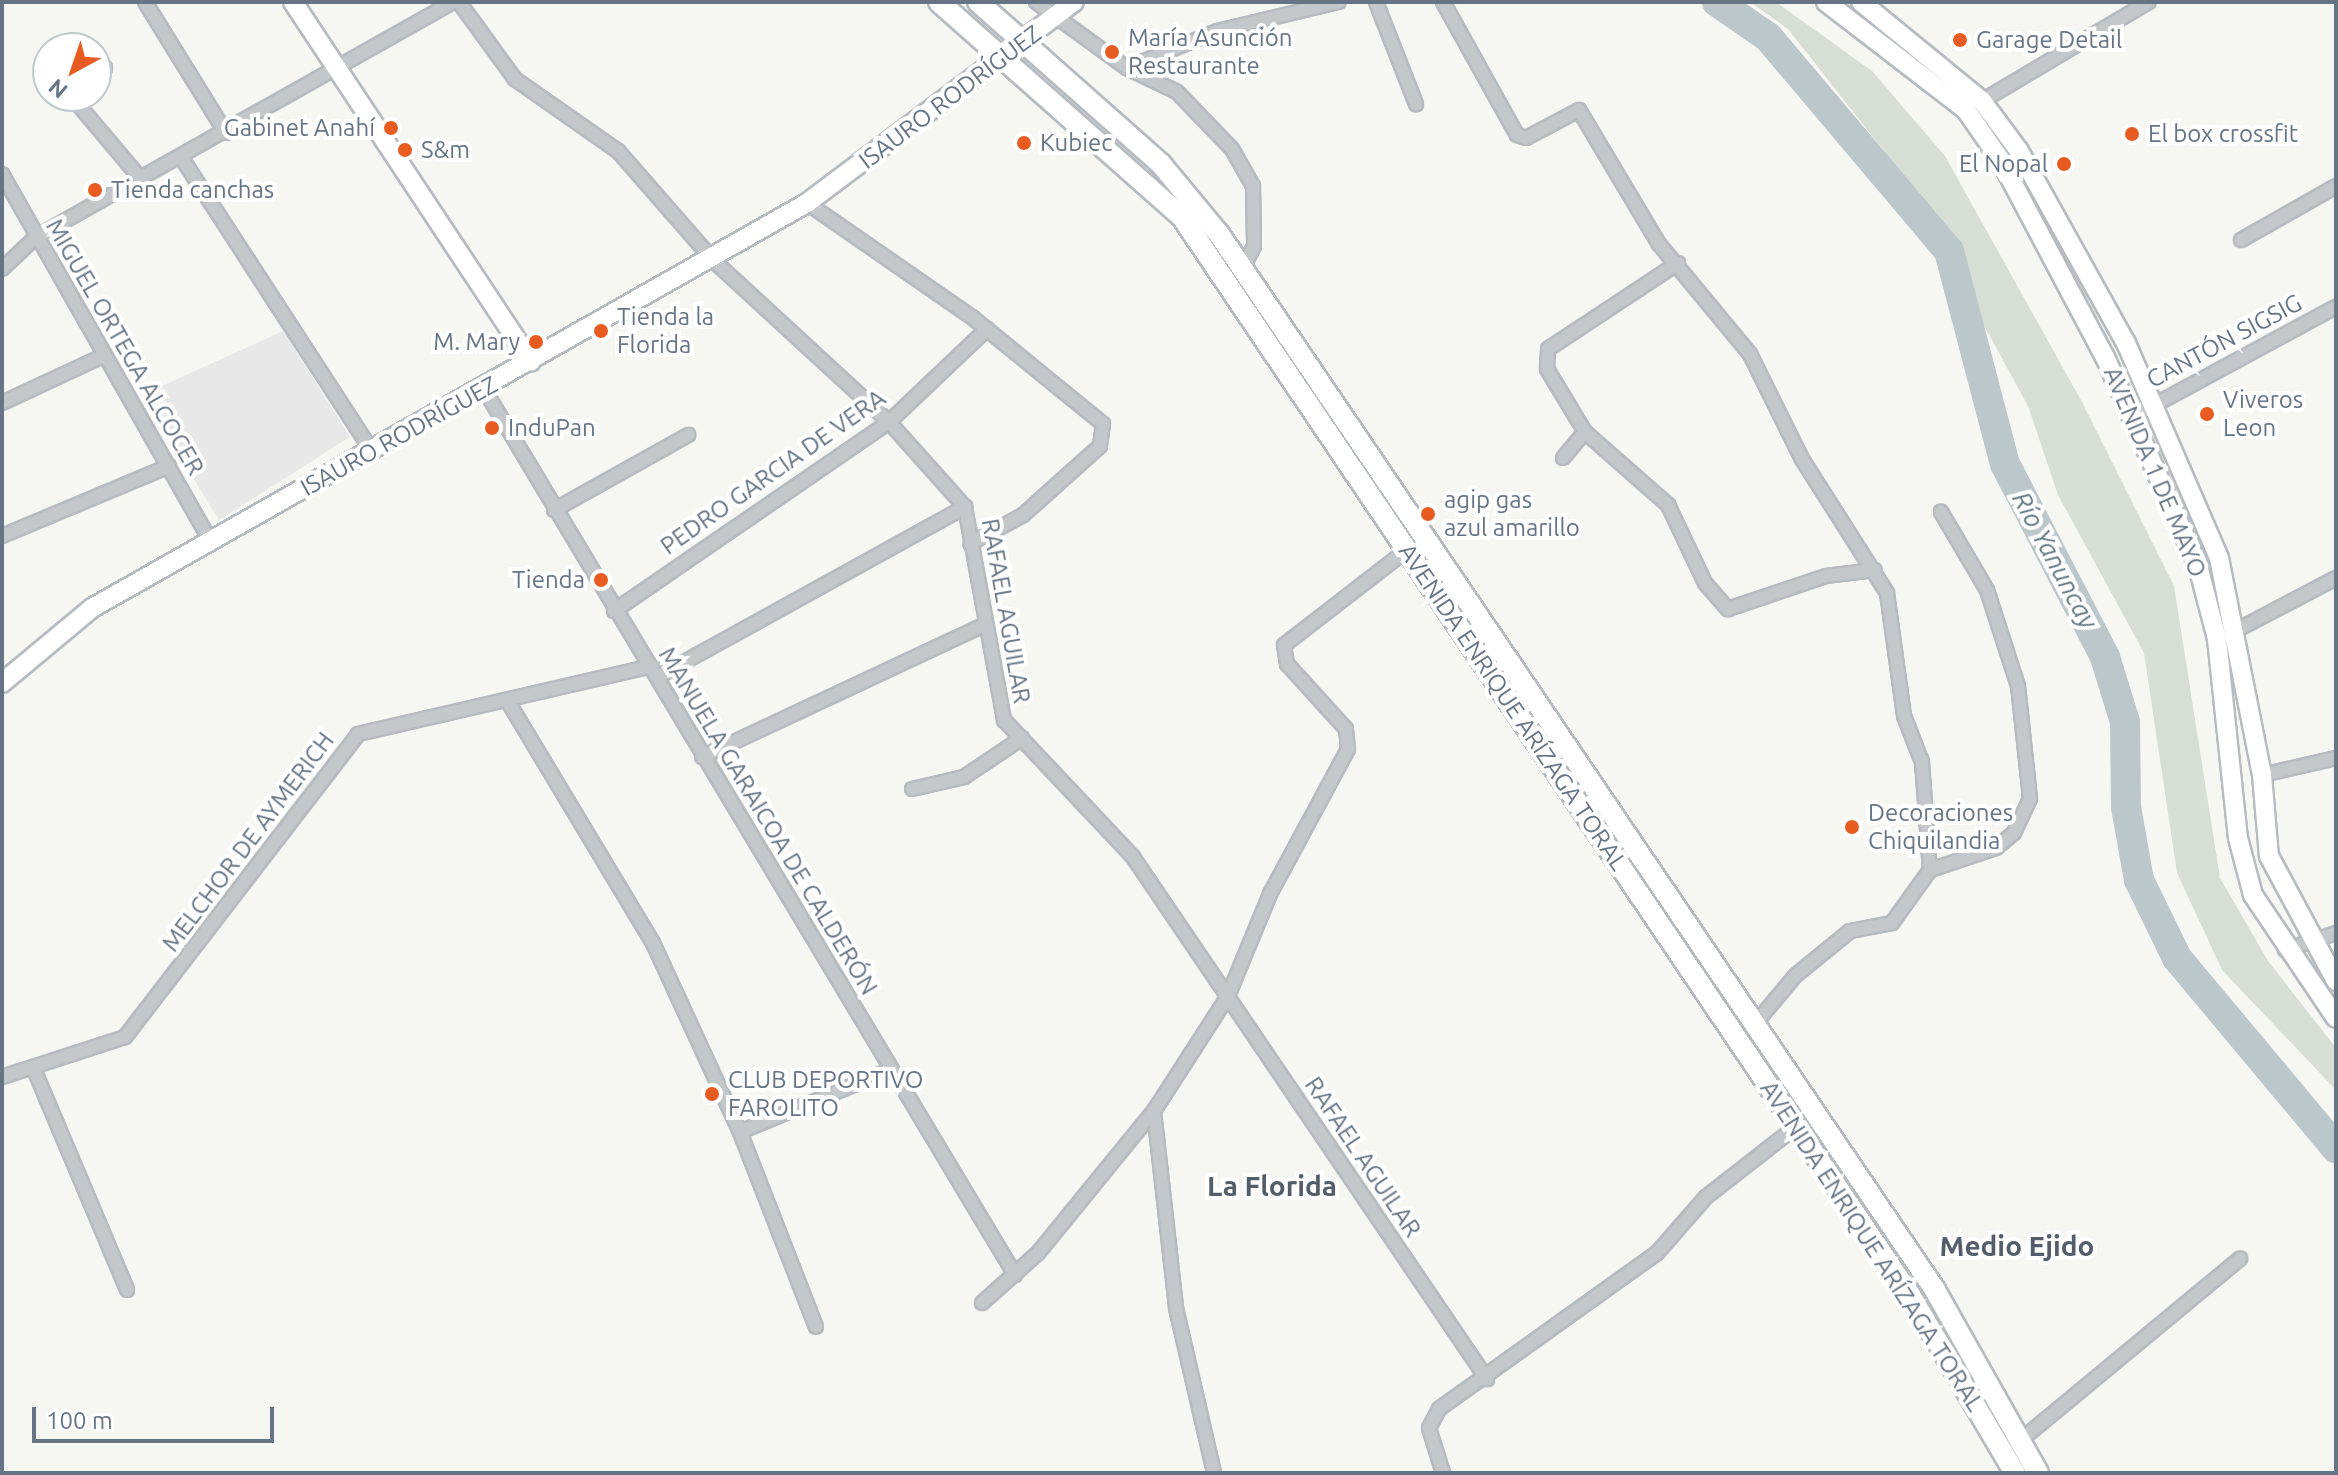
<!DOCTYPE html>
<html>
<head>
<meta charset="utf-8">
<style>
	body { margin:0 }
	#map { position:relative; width:2338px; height:1475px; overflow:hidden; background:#f6f7f3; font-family:Ubuntu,sans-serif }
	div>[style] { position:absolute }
	.built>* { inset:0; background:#e7e8e7 }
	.green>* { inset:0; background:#d7ded4 }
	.river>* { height:30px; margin:-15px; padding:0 15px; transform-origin:15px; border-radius:15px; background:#bcc7cc }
	.roads { filter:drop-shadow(2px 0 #b6bbc0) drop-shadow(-2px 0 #b6bbc0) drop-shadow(0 2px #b6bbc0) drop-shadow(0 -2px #b6bbc0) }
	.street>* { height:12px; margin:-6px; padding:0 6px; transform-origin:6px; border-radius:6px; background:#c4c8cb }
	.secondary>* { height:18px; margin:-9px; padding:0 9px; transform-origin:9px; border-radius:9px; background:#fff }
	.primary>* { height:20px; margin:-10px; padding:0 10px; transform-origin:10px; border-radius:10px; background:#fff }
	.dots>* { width:22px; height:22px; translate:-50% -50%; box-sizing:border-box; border:4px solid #fff; border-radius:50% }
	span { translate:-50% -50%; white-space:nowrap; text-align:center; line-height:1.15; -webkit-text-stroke:8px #fff; paint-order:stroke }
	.poi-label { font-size:24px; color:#657585 }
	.left { translate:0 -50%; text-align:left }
	.right { translate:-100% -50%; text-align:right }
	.street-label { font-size:24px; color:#657585 }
	.water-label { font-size:26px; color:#607782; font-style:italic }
	.quarter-label { font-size:28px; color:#535e6a; font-weight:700 }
	.frame { position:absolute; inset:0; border:4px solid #657585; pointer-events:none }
	.north { position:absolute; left:32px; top:32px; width:80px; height:80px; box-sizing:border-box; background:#fff; border:2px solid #c1c8ce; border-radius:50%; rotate:220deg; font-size:22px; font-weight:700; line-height:32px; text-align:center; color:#657585 }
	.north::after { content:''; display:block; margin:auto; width:28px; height:36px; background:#e95c21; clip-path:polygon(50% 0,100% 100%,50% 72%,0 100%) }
	.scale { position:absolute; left:32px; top:1407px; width:242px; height:36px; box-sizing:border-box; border:4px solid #657585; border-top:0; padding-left:10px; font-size:24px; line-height:28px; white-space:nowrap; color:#657585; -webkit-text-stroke:6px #fff; paint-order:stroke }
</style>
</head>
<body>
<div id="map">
	<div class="built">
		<i style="clip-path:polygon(283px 331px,350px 437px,219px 520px,142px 395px)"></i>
	</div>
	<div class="green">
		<i style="clip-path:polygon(1750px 2px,1776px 2px,1872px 71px,1945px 156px,2082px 402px,2174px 586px,2220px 878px,2268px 961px,2336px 1048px,2336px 1090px,2222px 970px,2177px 873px,2144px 653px,2058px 495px,2028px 406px,1899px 170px,1788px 29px)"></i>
	</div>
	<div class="river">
		<i style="left:1717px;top:2px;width:62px;rotate:34.5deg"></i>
		<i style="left:1768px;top:37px;width:280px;rotate:49.8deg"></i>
		<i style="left:1949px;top:251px;width:220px;rotate:75.3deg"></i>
		<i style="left:2005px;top:464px;width:217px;rotate:62.6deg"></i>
		<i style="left:2105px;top:657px;width:68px;rotate:72.9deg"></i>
		<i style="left:2125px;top:722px;width:85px;rotate:89.3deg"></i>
		<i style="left:2126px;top:807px;width:74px;rotate:79.9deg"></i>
		<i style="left:2139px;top:880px;width:87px;rotate:64deg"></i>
		<i style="left:2177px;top:958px;width:248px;rotate:50.1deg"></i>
	</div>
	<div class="roads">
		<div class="street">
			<i style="left:145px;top:2px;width:154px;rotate:58.3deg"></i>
			<i style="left:459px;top:2px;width:95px;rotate:54deg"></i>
			<i style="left:515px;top:79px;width:126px;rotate:35deg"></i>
			<i style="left:618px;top:151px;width:146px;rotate:48.9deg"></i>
			<i style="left:714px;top:261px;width:238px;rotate:42.6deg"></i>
			<i style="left:889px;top:422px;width:114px;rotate:48.2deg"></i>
			<i style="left:965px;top:507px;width:217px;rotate:79.6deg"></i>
			<i style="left:1004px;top:720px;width:188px;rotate:46.7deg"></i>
			<i style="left:1133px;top:857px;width:631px;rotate:55.86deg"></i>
			<i style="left:1036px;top:2px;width:112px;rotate:36deg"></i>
			<i style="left:1127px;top:68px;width:97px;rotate:-22.3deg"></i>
			<i style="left:1217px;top:31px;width:125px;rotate:-13.4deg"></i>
			<i style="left:1376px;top:2px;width:110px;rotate:68.6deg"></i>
			<i style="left:1443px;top:2px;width:152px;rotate:60.9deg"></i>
			<i style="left:1517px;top:135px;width:9px;rotate:18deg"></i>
			<i style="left:1526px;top:138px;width:60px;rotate:-27.8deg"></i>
			<i style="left:1579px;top:110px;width:156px;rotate:59.2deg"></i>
			<i style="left:1659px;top:244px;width:143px;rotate:50.4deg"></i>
			<i style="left:1750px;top:354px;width:117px;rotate:63.7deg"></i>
			<i style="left:1802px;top:459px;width:159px;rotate:57.6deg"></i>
			<i style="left:1887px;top:593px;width:124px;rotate:82.1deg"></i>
			<i style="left:1904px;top:716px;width:49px;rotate:68.6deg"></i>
			<i style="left:1922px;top:762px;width:108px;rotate:85.8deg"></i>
			<i style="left:1930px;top:870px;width:65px;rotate:125.6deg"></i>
			<i style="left:1892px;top:923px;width:43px;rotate:169.2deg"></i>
			<i style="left:1850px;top:931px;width:71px;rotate:140.7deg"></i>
			<i style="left:1795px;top:976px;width:64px;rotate:129.9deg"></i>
			<i style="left:86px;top:48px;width:5px"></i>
			<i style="left:96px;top:55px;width:16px;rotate:55deg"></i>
			<i style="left:105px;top:68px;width:13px;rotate:135deg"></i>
			<i style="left:1127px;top:68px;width:55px;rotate:25.6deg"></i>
			<i style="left:1177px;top:92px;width:79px;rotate:46deg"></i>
			<i style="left:1232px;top:149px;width:43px;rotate:60.4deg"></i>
			<i style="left:1253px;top:186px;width:60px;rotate:89deg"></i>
			<i style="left:1254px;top:246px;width:25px;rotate:117deg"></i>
			<i style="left:71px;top:96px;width:109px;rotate:49.9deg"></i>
			<i style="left:1982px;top:101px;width:194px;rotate:-30.7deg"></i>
			<i style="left:181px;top:157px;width:351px;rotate:57deg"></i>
			<i style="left:2px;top:174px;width:423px;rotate:60.4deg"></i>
			<i style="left:807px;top:203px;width:202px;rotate:34.7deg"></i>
			<i style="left:973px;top:318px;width:168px;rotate:39.2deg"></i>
			<i style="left:1103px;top:424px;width:22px;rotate:98deg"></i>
			<i style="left:1100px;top:446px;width:103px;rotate:138.1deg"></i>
			<i style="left:1023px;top:515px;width:60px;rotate:151.3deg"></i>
			<i style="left:2241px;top:240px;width:109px;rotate:-29.6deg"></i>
			<i style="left:2px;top:269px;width:47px;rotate:-43.3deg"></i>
			<i style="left:36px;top:237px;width:479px;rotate:-29.4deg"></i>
			<i style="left:484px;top:389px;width:1033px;rotate:59.06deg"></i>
			<i style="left:2px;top:403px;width:111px;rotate:-25deg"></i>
			<i style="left:2134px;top:416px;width:230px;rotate:-28.4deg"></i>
			<i style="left:1585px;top:432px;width:111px;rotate:41.3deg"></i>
			<i style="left:1668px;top:505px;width:86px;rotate:64.6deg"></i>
			<i style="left:1705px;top:583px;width:35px;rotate:49deg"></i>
			<i style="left:1728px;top:609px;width:103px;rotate:-18.6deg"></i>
			<i style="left:1826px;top:576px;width:49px;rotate:-7deg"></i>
			<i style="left:1563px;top:458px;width:34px;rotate:-50deg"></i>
			<i style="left:1585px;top:432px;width:74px;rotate:-121.1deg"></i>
			<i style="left:1547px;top:369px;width:20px;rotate:-87deg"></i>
			<i style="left:1548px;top:349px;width:156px;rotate:-33.5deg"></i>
			<i style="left:554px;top:510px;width:154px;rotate:-29.2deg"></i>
			<i style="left:2px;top:536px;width:181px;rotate:-22.7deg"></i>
			<i style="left:614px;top:611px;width:334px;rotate:-34.5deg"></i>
			<i style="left:889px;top:422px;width:135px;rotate:-43.5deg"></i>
			<i style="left:2237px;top:630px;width:112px;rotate:-27.7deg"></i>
			<i style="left:659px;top:676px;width:350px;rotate:-28.9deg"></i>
			<i style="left:507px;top:700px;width:283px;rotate:59deg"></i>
			<i style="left:653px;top:943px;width:208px;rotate:65.3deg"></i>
			<i style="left:740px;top:1132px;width:209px;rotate:68.7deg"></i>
			<i style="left:702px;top:757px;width:309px;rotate:-25.1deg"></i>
			<i style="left:2262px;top:775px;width:76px;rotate:-12.9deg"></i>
			<i style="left:912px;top:789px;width:53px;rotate:-13deg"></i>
			<i style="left:964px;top:777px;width:70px;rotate:-33.9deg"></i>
			<i style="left:1930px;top:870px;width:70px;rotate:-18.4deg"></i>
			<i style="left:1996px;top:848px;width:23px;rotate:-40deg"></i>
			<i style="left:2014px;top:833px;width:38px;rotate:-65deg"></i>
			<i style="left:2030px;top:798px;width:113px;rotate:-96.1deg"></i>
			<i style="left:2018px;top:686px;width:101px;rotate:-107.9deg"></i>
			<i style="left:1987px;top:590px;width:91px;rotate:-120.5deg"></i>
			<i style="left:2285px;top:950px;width:54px;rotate:-18.4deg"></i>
			<i style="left:33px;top:1067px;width:242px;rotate:67.1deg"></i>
			<i style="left:2px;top:1077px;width:129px;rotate:-18deg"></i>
			<i style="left:125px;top:1037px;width:382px;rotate:-52.4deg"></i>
			<i style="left:358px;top:734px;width:302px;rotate:-13deg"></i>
			<i style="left:1154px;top:1111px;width:198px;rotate:83.6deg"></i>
			<i style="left:1176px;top:1308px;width:169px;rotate:77deg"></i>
			<i style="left:740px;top:1132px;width:162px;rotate:-22.5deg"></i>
			<i style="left:982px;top:1303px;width:75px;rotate:-41.8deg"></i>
			<i style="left:1038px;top:1253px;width:183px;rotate:-50.8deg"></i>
			<i style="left:1154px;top:1111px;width:137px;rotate:-57.2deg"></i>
			<i style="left:1228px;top:996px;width:110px;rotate:-67.6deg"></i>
			<i style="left:1270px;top:894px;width:165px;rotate:-61.7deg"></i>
			<i style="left:1348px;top:749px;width:20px;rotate:-96deg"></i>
			<i style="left:1346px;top:729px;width:88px;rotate:-132.2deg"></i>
			<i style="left:1287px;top:664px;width:19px;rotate:-99deg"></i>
			<i style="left:1284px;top:645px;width:155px;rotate:-37.7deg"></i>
			<i style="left:2016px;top:1444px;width:291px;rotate:-39.6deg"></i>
			<i style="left:1443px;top:1473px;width:47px;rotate:-107.3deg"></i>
			<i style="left:1429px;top:1428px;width:21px;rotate:-62deg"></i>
			<i style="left:1439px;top:1409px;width:268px;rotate:-35.6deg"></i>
			<i style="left:1657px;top:1253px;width:74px;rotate:-48.8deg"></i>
			<i style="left:1706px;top:1197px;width:115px;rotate:-38deg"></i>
		</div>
		<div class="secondary">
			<i style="left:293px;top:2px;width:431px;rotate:56.5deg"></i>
			<i style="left:1826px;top:2px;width:177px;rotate:37.6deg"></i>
			<i style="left:1966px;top:110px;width:60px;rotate:55.2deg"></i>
			<i style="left:2000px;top:159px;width:224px;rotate:62.1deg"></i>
			<i style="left:2105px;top:357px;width:229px;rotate:66deg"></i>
			<i style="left:2198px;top:566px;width:75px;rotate:75.4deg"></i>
			<i style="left:2217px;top:639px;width:200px;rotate:84deg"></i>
			<i style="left:2238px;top:838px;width:59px;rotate:75.3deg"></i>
			<i style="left:2253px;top:895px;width:148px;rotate:56deg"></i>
			<i style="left:1861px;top:2px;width:156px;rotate:39.3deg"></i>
			<i style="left:1982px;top:101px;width:62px;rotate:53.5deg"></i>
			<i style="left:2019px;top:151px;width:220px;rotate:60.9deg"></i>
			<i style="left:2126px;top:343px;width:234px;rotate:66.6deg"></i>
			<i style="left:2219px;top:558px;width:221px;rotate:78.8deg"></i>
			<i style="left:2262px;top:775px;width:81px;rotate:85.1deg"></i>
			<i style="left:2269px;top:856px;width:142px;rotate:61.8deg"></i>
			<i style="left:2px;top:683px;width:117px;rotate:-39.8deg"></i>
			<i style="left:92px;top:608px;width:822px;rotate:-29.53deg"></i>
			<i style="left:807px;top:203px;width:334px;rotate:-37deg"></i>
		</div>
		<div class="primary">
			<i style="left:939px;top:2px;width:324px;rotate:41.5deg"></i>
			<i style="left:1182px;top:217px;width:1301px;rotate:55.97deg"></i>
			<i style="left:1910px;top:1295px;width:207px;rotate:59.5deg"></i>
			<i style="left:978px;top:2px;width:244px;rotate:41.5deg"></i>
			<i style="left:1161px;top:164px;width:91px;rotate:50.4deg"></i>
			<i style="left:1219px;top:234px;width:1276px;rotate:55.86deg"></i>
			<i style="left:1935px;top:1290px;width:210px;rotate:60.6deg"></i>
		</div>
	</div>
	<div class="dots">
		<i style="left:1960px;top:40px;background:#e95c21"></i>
		<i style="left:1112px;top:52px;background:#e95c21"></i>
		<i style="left:391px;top:128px;background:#e95c21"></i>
		<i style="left:2132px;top:134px;background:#e95c21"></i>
		<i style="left:1024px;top:143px;background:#e95c21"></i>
		<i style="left:405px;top:150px;background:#e95c21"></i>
		<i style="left:2064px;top:164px;background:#e95c21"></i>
		<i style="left:95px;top:190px;background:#e95c21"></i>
		<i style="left:601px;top:331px;background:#e95c21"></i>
		<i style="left:536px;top:342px;background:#e95c21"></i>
		<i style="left:2207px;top:414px;background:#e95c21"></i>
		<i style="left:492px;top:428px;background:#e95c21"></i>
		<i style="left:1428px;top:514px;background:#e95c21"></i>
		<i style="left:601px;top:580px;background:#e95c21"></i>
		<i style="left:1852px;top:827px;background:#e95c21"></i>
		<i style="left:712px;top:1094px;background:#e95c21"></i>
	</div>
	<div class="poi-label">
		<span class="left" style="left:1128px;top:52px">María Asunción<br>Restaurante</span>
		<span class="left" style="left:1976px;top:40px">Garage Detail</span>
		<span class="right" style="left:375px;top:128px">Gabinet Anahí</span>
		<span class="left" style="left:2148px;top:134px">El box crossfit</span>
		<span class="left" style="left:1040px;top:143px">Kubiec</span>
		<span class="left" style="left:421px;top:150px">S&amp;m</span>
		<span class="right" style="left:2048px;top:164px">El Nopal</span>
		<span class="left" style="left:111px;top:190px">Tienda canchas</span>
		<span class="left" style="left:617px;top:331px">Tienda la<br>Florida</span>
		<span class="right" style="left:520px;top:342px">M. Mary</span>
		<span class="left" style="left:2223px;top:414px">Viveros<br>Leon</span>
		<span class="left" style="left:508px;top:428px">InduPan</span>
		<span class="left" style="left:1444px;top:514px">agip gas<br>azul amarillo</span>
		<span class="right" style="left:585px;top:580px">Tienda</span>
		<span class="left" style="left:1868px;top:827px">Decoraciones<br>Chiquilandia</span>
		<span class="left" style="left:728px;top:1094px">CLUB DEPORTIVO<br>FAROLITO</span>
	</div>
	<div class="street-label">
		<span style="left:950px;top:97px;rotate:-37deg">ISAURO RODRÍGUEZ</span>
		<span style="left:2224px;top:341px;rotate:-28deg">CANTÓN SIGSIG</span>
		<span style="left:125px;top:347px;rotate:60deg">MIGUEL ORTEGA ALCOCER</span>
		<span style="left:399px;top:436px;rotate:-29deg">ISAURO RODRÍGUEZ</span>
		<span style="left:773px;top:472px;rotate:-35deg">PEDRO GARCIA DE VERA</span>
		<span style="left:2155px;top:472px;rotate:67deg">AVENIDA 1 DE MAYO</span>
		<span style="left:1006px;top:611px;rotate:80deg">RAFAEL AGUILAR</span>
		<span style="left:1513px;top:707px;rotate:56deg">AVENIDA ENRIQUE ARÍZAGA TORAL</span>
		<span style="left:768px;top:821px;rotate:59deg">MANUELA GARAICOA DE CALDERÓN</span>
		<span style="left:248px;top:842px;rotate:-53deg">MELCHOR DE AYMERICH</span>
		<span style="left:1363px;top:1157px;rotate:56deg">RAFAEL AGUILAR</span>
		<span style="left:1872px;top:1246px;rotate:57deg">AVENIDA ENRIQUE ARÍZAGA TORAL</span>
	</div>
	<div class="water-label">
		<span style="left:2055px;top:560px;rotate:62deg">Río Yanuncay</span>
	</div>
	<div class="quarter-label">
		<span style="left:1272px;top:1186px">La Florida</span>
		<span style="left:2017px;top:1246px">Medio Ejido</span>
	</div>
	<div class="frame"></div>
	<div class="north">N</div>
	<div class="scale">100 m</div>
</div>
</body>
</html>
